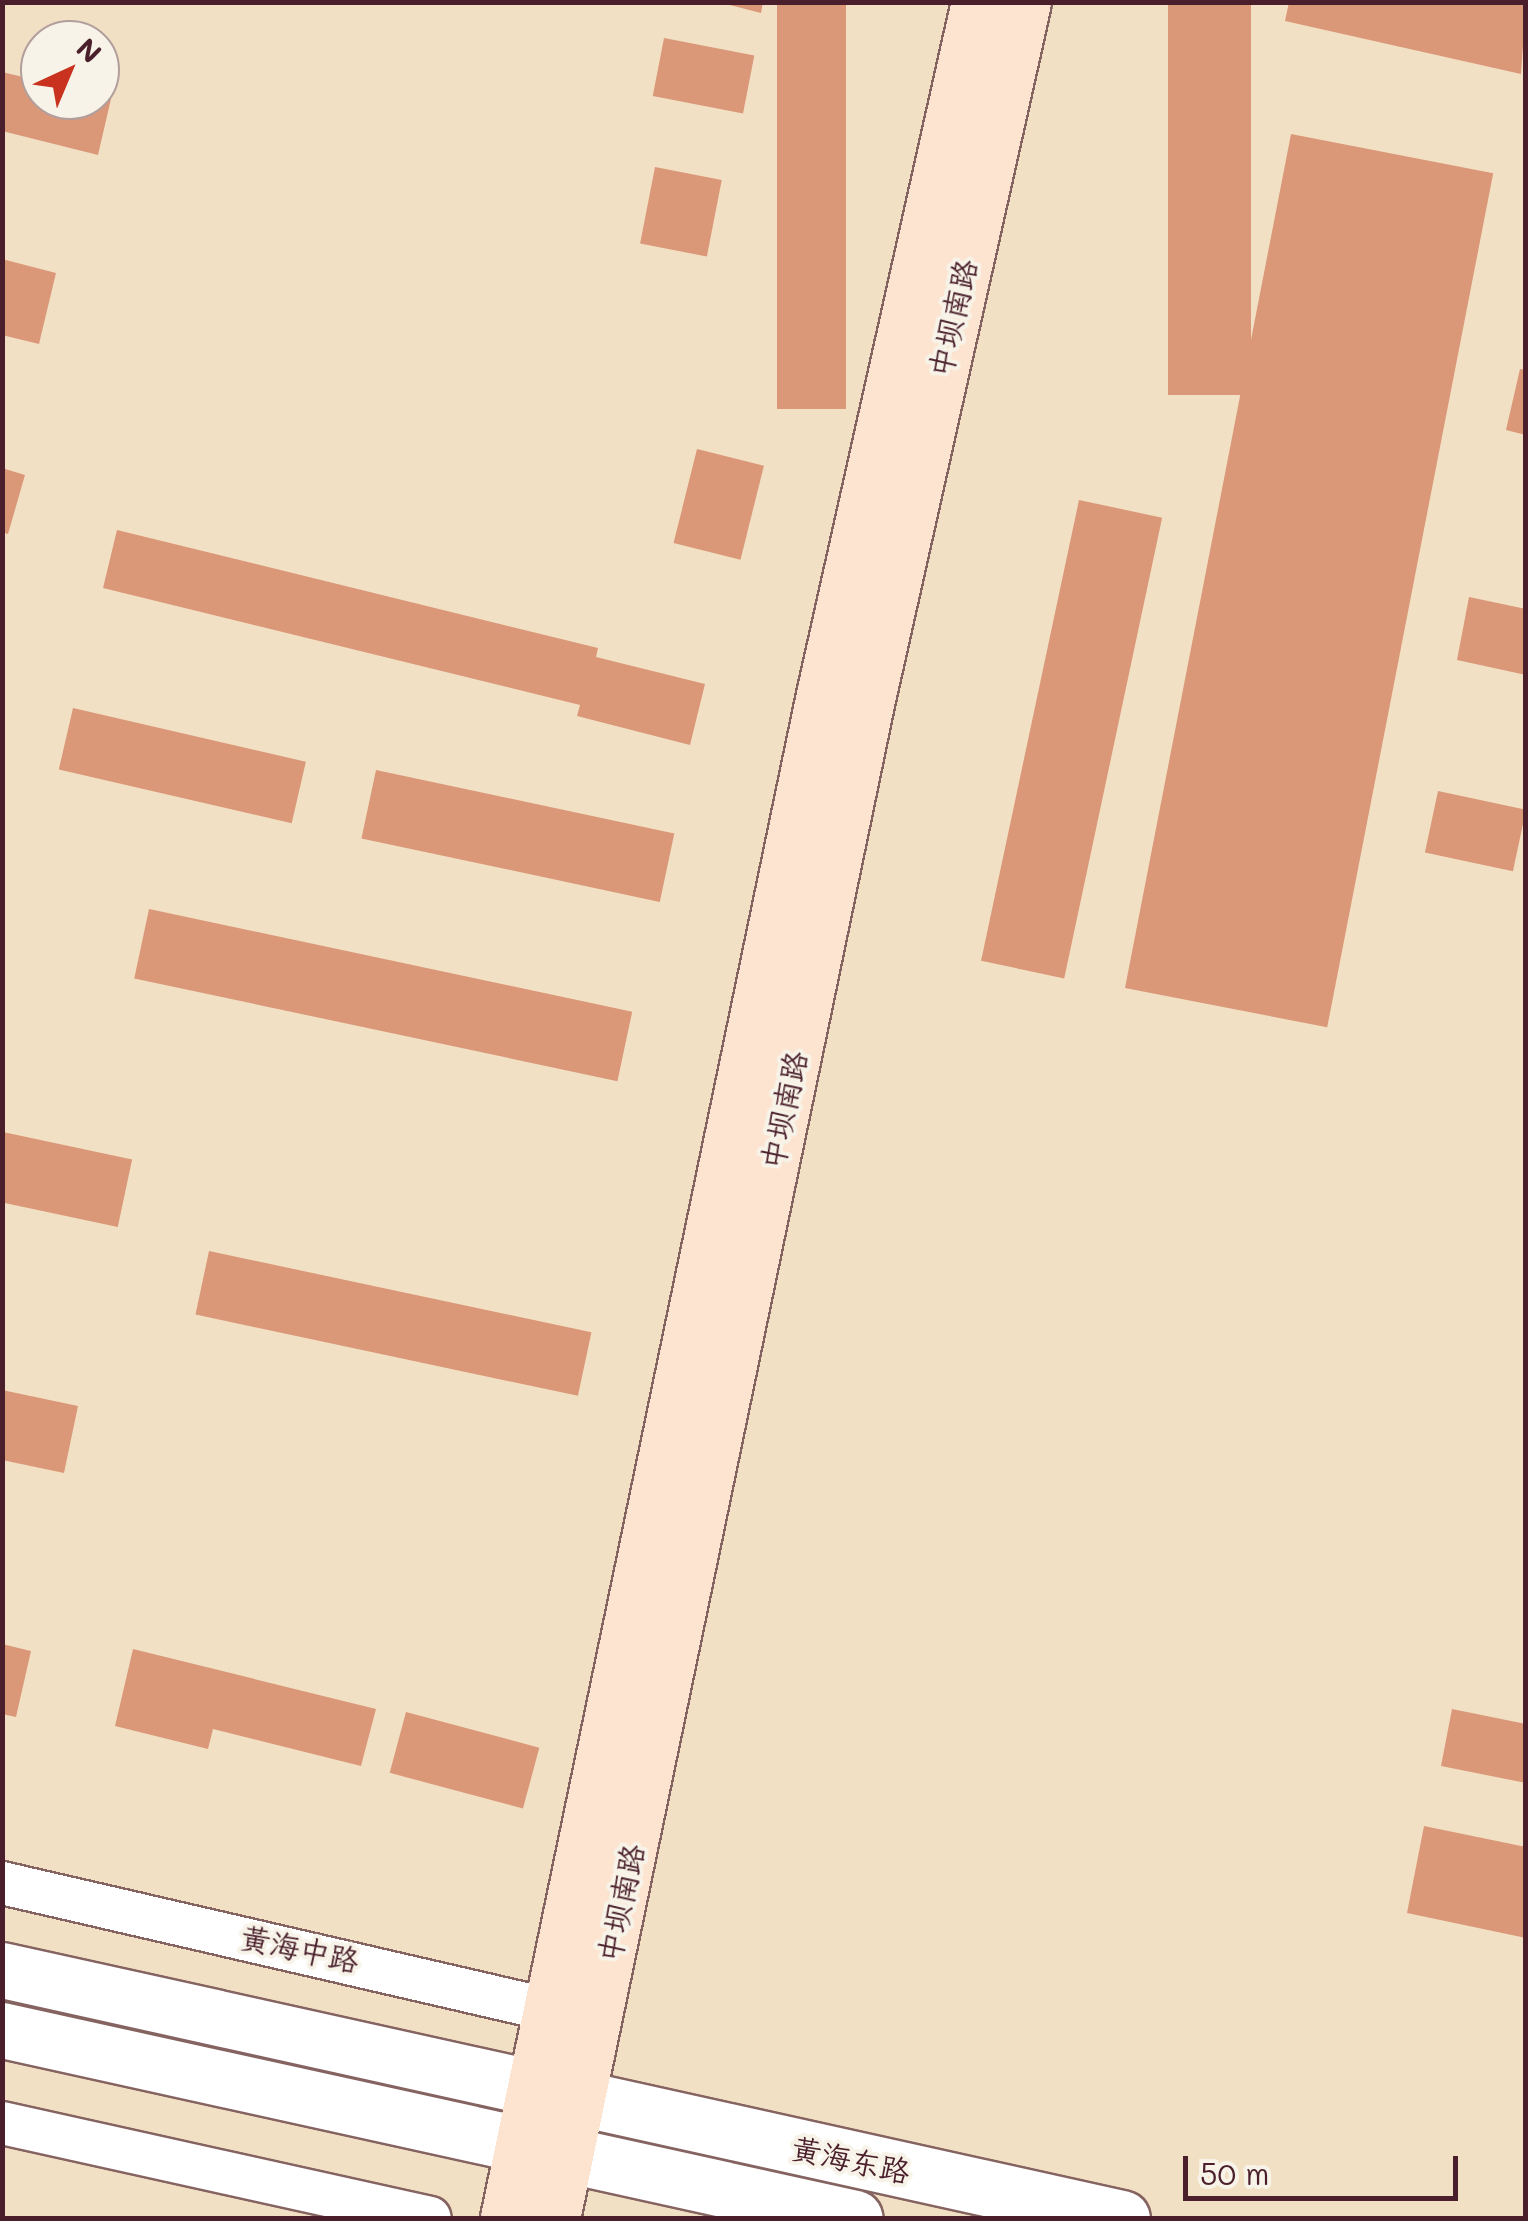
<!DOCTYPE html>
<html>
<head>
<meta charset="utf-8">
<style>
	body { margin:0 }
	#map { position:relative; width:1528px; height:2221px; overflow:hidden; background:#f2e0c4; font-family:Mali,"LXGW WenKai TC",sans-serif }
	div>[style] { position:absolute }
	.building>* { inset:0; background:#da9879; transform-origin:0 0 }
	.roads { filter:drop-shadow(2px 0 #856361) drop-shadow(-2px 0 #856361) drop-shadow(0 2px #856361) drop-shadow(0 -2px #856361) }
	.minor>* { height:42px; margin:-21px; padding:0 21px; transform-origin:21px; border-radius:21px; background:#fff }
	.tertiary>* { height:55px; margin:-27.5px; padding:0 27.5px; transform-origin:27.5px; border-radius:27.5px; background:#fff }
	.secondary>* { height:55px; margin:-27.5px; padding:0 27.5px; transform-origin:27.5px; border-radius:27.5px; background:#fde4d0 }
	span { translate:-50% -50%; white-space:nowrap; text-align:center; line-height:1.15; -webkit-text-stroke:8px #f7f3e8; paint-order:stroke }
	.street-label { font-size:30px; color:#4a1f2b }
	.frame { position:absolute; inset:0; border:5px solid #4a1f2b; pointer-events:none }
	.north { position:absolute; left:20px; top:20px; width:100px; height:100px; box-sizing:border-box; background:#f7f3e8; border:2px solid #b29e9c; border-radius:50%; rotate:44deg; font-size:28px; font-weight:700; line-height:40px; text-align:center; color:#4a1f2b }
	.north::after { content:''; display:block; margin:auto; width:35px; height:45px; background:#c8321e; clip-path:polygon(50% 0,100% 100%,50% 72%,0 100%) }
	.scale { position:absolute; left:1183px; top:2156px; width:275px; height:45px; box-sizing:border-box; border:5px solid #4a1f2b; border-top:0; padding-left:12px; font-size:30px; line-height:35px; white-space:nowrap; color:#4a1f2b; -webkit-text-stroke:8px #f7f3e8; paint-order:stroke }
</style>
</head>
<body>
<div id="map">
	<div class="building">
		<i style="clip-path:polygon(718px 2px,763px 2px,761px 13px)"></i>
		<i style="left:777px;top:2px;width:69px;height:407px"></i>
		<i style="left:1168px;top:2px;width:83px;height:393px"></i>
		<i style="clip-path:polygon(1289px 2px,1526px 2px,1521px 74px,1285px 21px)"></i>
		<i style="left:664px;top:38px;width:92px;height:59px;rotate:11deg"></i>
		<i style="clip-path:polygon(2px 72px,40px 81px,40px 100px,111px 99px,98px 155px,2px 131px)"></i>
		<i style="left:1291px;top:134px;width:206px;height:870px;rotate:11deg"></i>
		<i style="left:655px;top:167px;width:68px;height:78px;rotate:11deg"></i>
		<i style="clip-path:polygon(2px 259px,56px 273px,39px 344px,2px 335px)"></i>
		<i style="clip-path:polygon(1520px 369px,1526px 370px,1526px 435px,1506px 430px)"></i>
		<i style="left:697px;top:449px;width:69px;height:97px;rotate:14deg"></i>
		<i style="clip-path:polygon(2px 468px,25px 475px,8px 534px,2px 532px)"></i>
		<i style="left:1079px;top:500px;width:85px;height:471px;rotate:12deg"></i>
		<i style="clip-path:polygon(117px 530px,598px 648px,596px 657px,705px 684px,690px 745px,577px 716px,580px 705px,103px 588px)"></i>
		<i style="clip-path:polygon(1469px 597px,1526px 609px,1526px 675px,1457px 660px)"></i>
		<i style="left:73px;top:708px;width:239px;height:63px;rotate:13deg"></i>
		<i style="left:376px;top:770px;width:305px;height:70px;rotate:12deg"></i>
		<i style="left:1438px;top:791px;width:90px;height:63px;rotate:12deg"></i>
		<i style="left:149px;top:909px;width:494px;height:71px;rotate:12deg"></i>
		<i style="left:3px;top:1132px;width:132px;height:69px;rotate:12deg"></i>
		<i style="left:209px;top:1251px;width:391px;height:65px;rotate:12deg"></i>
		<i style="clip-path:polygon(2px 1390px,78px 1406px,64px 1473px,2px 1460px)"></i>
		<i style="clip-path:polygon(2px 1644px,31px 1651px,16px 1717px,2px 1714px)"></i>
		<i style="clip-path:polygon(133px 1649px,376px 1709px,361px 1766px,213px 1729px,208px 1749px,115px 1726px)"></i>
		<i style="clip-path:polygon(1452px 1709px,1526px 1724px,1526px 1783px,1441px 1766px)"></i>
		<i style="left:406px;top:1712px;width:138px;height:63px;rotate:15deg"></i>
		<i style="clip-path:polygon(1424px 1826px,1526px 1847px,1526px 1938px,1407px 1913px)"></i>
	</div>
	<div class="roads">
		<div class="minor">
			<i style="left:2px;top:1883px;width:594px;rotate:13.03deg"></i>
			<i style="left:2px;top:2123px;width:438px;rotate:12.5deg"></i>
		</div>
		<div class="tertiary">
			<i style="left:2px;top:1970px;width:1147px;rotate:12.49deg"></i>
			<i style="left:2px;top:2030px;width:873px;rotate:12.43deg"></i>
		</div>
		<div class="secondary">
			<i style="left:508px;top:2218px;width:1555px;rotate:-78.28deg"></i>
			<i style="left:824px;top:695px;width:710px;rotate:-77.39deg"></i>
			<i style="left:552px;top:2218px;width:1547px;rotate:-78.29deg"></i>
			<i style="left:866px;top:703px;width:718px;rotate:-77.38deg"></i>
		</div>
	</div>
	<div class="street-label">
		<span style="left:952px;top:318px;rotate:-77deg">中坝南路</span>
		<span style="left:783px;top:1110px;rotate:-78deg">中坝南路</span>
		<span style="left:620px;top:1903px;rotate:-78deg">中坝南路</span>
		<span style="left:300px;top:1948px;rotate:12deg">黄海中路</span>
		<span style="left:851px;top:2159px;rotate:12deg">黄海东路</span>
	</div>
	<div class="frame"></div>
	<div class="north">N</div>
	<div class="scale">50 m</div>
</div>
</body>
</html>
